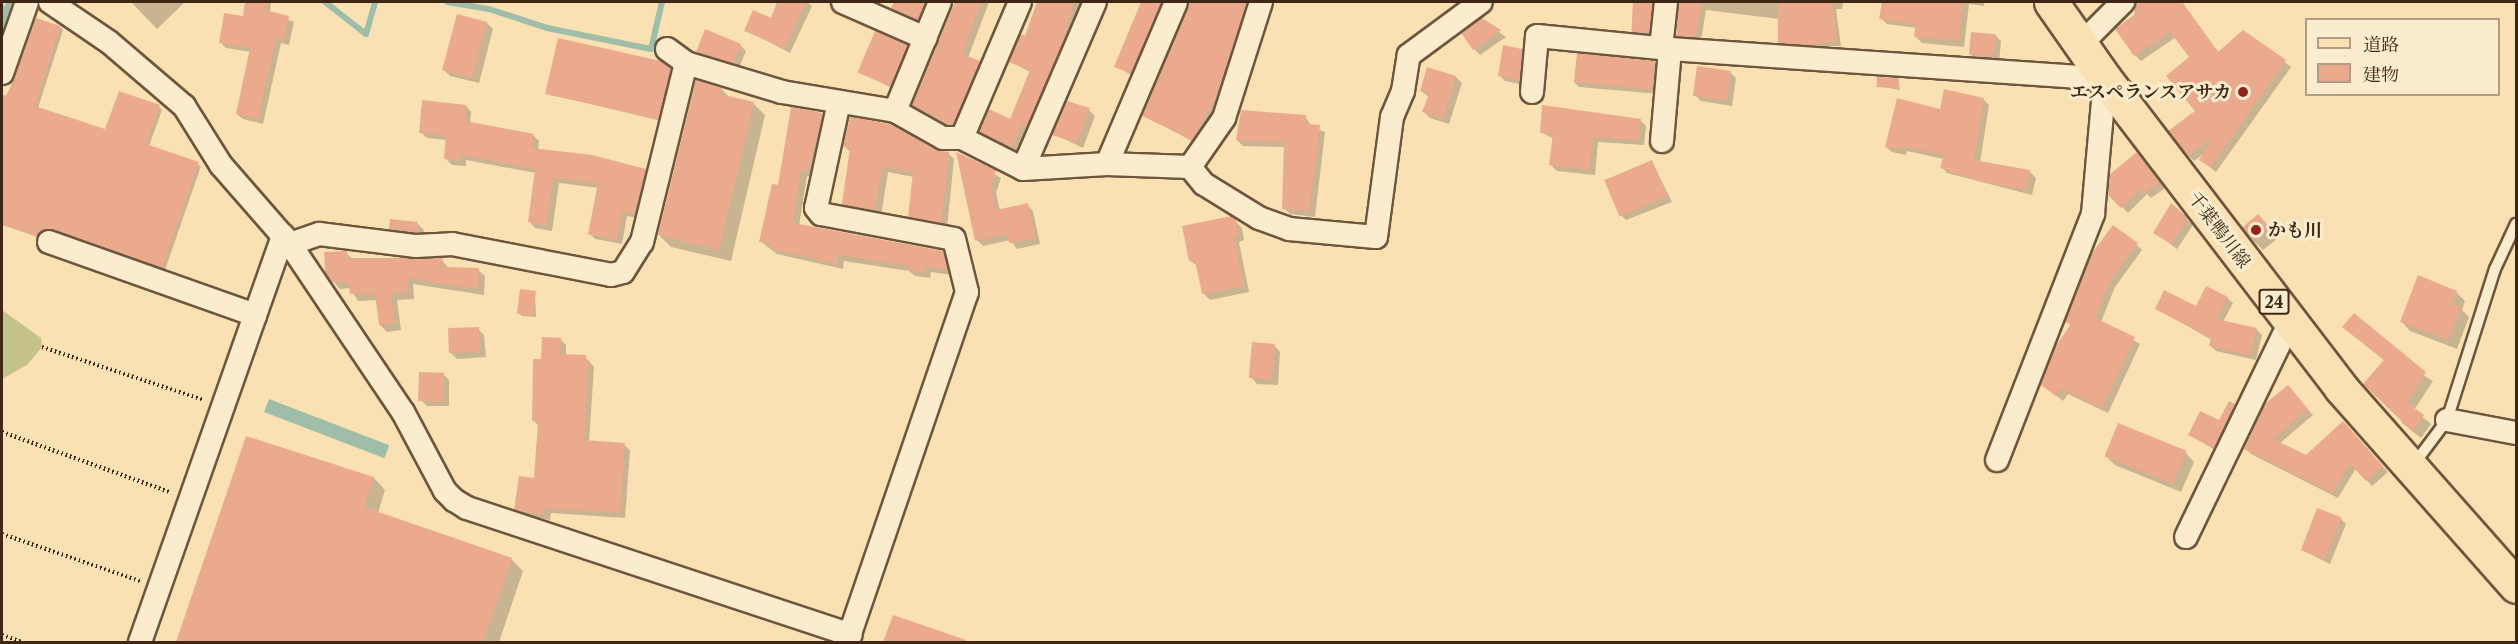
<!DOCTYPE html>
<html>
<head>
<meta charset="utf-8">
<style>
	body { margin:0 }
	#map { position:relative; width:2518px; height:644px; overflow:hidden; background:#fae1b4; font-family:"Libre Caslon Text","Noto Serif JP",serif }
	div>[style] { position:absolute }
	.green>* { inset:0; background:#c4c189 }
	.water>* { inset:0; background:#9fbea9; transform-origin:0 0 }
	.shadow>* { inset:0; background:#0003 }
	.stream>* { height:6px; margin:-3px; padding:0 3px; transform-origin:3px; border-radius:3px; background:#9fbea9 }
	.building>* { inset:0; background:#ebaa8e; transform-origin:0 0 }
	.path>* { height:4px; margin-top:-2px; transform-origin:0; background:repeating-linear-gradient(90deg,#3f2715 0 1.5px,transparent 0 4.5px) }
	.roads { filter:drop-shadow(2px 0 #6e563d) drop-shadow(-2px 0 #6e563d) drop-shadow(0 2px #6e563d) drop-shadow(0 -2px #6e563d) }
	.lane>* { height:10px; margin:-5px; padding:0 5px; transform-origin:5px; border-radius:5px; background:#fcecce }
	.street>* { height:22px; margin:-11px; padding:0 11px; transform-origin:11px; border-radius:11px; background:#fcecce }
	.primary>* { height:33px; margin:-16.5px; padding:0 16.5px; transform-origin:16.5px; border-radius:16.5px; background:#fae1b4 }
	.dots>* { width:16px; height:16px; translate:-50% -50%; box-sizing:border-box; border:3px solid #fcecce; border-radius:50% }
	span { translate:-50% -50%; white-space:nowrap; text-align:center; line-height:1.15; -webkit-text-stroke:6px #fcecce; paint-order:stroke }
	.shield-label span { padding:2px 4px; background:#fcecce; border:2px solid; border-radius:4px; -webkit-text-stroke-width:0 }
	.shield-label { font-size:16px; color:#3f2715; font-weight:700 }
	.poi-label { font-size:18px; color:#3f2715; font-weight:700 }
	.right { translate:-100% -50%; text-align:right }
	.left { translate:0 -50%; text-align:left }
	.street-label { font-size:18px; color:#3f2715 }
	.frame { position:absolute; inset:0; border:3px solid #3f2715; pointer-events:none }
	.legend { position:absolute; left:2305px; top:18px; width:195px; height:78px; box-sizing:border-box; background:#fcecce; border:2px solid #b09d84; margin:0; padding:8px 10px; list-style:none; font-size:18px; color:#3f2715 }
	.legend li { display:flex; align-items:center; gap:12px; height:30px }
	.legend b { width:30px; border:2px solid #b09d84 }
</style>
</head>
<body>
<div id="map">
	<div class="green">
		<i style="clip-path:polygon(2px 310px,41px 338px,42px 347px,27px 365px,2px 379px)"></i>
	</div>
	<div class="water">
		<i style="left:269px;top:399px;width:129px;height:14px;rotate:21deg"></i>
	</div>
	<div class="shadow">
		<i style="clip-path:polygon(131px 2px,185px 2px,157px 29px)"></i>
		<i style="clip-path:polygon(246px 2px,271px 2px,270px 13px,294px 22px,289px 45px,281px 43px,263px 124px,243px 119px,237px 114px,251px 52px,226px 48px,221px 43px,244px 18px)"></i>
		<i style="clip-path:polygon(779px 2px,807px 2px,812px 6px,790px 53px,746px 30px,772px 20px)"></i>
		<i style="clip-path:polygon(895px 2px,925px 3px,931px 9px,924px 25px,899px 14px,893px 8px)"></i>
		<i style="clip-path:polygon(956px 2px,989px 2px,968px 58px,985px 67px,954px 130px,914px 105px)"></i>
		<i style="clip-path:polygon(1039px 2px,1082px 2px,1065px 56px,1018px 153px,981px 131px,1011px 121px,1030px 72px,1011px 62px,1026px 38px)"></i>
		<i style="clip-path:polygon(1143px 2px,1156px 2px,1167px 9px,1137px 78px,1115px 66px)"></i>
		<i style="clip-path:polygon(1191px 2px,1255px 2px,1221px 107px,1199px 145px,1144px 115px)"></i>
		<i style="clip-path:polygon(1681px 2px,1843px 2px,1842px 9px,1836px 9px,1841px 46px,1784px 47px,1779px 42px,1779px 19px,1706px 10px,1701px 41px,1682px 40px,1677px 35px)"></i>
		<i style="clip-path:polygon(1883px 2px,1984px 2px,1984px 6px,1969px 4px,1964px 47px,1922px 43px,1916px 37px,1917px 28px,1887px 24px,1881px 18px)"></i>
		<i style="clip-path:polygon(2138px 2px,2182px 2px,2219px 53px,2244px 32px,2291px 67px,2216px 172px,2201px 160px,2205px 153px,2194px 161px,2188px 155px,2197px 111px,2191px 58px,2176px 37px,2141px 61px,2135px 55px)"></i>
		<i style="clip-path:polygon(2px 3px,6px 8px,2px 23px)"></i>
		<i style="clip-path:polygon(1652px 5px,1658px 11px,1655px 39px,1639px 37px,1633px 31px)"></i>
		<i style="clip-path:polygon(1482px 20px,1506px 37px,1480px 55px,1474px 49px)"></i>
		<i style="clip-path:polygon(487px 23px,493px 29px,479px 83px,450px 76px,444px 70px)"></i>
		<i style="clip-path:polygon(60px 27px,63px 30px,38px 108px,106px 131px,159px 107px,162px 110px,149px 146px,201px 166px,165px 270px,58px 232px,49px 231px,41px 238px,2px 225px,2px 101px)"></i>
		<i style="clip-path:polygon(875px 33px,913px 52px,897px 91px,863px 73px)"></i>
		<i style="clip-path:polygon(1995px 35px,2001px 41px,1999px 63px,1977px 61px,1971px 54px)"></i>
		<i style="clip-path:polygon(740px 45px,746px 51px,739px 68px,704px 58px,698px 52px)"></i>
		<i style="clip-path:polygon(1522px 50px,1528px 56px,1525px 85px,1505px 81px,1499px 75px)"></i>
		<i style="clip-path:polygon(1655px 63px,1661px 69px,1659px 94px,1579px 87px,1573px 81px)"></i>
		<i style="clip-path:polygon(670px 70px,673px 73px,661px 121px,546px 93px)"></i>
		<i style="clip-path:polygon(1730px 72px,1736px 78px,1732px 106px,1701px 101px,1695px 95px)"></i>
		<i style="clip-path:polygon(1456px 77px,1462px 83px,1449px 124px,1430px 118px,1424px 112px,1429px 97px,1421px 91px)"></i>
		<i style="clip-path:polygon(1898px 80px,1900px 90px,1878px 86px)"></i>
		<i style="clip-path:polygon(721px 89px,730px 98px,753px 103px,765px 115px,731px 261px,671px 247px,659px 235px)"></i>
		<i style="clip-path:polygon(1984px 100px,1989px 105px,1980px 163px,2030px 172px,2036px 178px,2032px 195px,1947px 173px,1942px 167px,1944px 159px,1907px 151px,1906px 155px,1892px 152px,1886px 147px,1941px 111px)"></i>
		<i style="clip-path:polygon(466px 106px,471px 112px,470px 124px,534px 136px,539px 141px,538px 151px,645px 170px,651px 176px,641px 219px,627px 216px,622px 244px,595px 239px,589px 233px,599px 188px,559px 183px,552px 231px,535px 228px,530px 222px,536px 173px,466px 160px,466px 166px,452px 165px,446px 159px,447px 140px,427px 138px,421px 132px)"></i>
		<i style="clip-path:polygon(1089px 110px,1095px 116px,1083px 148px,1054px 134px)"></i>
		<i style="clip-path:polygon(822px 114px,828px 120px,814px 177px,807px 176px,799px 226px,942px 252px,949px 258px,953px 275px,931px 272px,930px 278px,915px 276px,909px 271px,844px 261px,843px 269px,777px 254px,760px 241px,779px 186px)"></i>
		<i style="clip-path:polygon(1305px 116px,1311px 126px,1325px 132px,1315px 217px,1290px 214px,1284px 208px,1286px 147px,1243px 146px,1237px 140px)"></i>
		<i style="clip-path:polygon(1640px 120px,1646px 126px,1644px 145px,1598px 142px,1595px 175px,1557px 171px,1551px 165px,1554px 139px,1541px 132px)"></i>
		<i style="clip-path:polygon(845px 147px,948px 153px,954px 159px,947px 228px,915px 222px,909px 216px,914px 177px,888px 172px,881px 216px,849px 210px,843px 204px,851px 153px)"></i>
		<i style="clip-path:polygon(958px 154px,1001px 178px,996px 193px,1000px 211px,1027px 205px,1033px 211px,1040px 244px,1017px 249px,1010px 240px,983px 246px,977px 240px)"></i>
		<i style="clip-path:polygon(2143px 160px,2165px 188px,2151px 198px,2147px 194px,2128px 213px,2110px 195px)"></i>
		<i style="clip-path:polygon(1652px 162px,1672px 202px,1626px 220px,1620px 214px)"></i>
		<i style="clip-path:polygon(2172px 206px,2193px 225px,2177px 249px,2155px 233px)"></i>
		<i style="clip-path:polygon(2258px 216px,2278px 238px,2263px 250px,2254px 241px)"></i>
		<i style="clip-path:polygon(1235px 221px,1242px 228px,1244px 240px,1239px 242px,1249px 292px,1210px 300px,1204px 294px,1198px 266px,1190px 261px)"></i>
		<i style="clip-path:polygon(418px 224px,424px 230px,423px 238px,397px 235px,391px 229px)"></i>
		<i style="clip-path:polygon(2137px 245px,2142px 250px,2115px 287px,2101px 322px,2140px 344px,2108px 413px,2068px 394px,2063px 401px,2042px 385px,2072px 326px,2067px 322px)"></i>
		<i style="clip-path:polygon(346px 253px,353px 259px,442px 260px,449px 269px,478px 270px,485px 276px,484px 295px,413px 284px,414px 299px,397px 300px,401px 330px,387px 332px,380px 325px,377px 300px,358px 301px,350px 288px,340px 289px,333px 281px)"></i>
		<i style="clip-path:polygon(535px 292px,536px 317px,522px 316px,519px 313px)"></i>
		<i style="clip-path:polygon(2456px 292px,2465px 301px,2462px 310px,2469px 317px,2457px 349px,2410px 331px,2401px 321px)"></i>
		<i style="clip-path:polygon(2227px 298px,2233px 303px,2223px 322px,2256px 329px,2262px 335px,2256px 360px,2216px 351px,2211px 346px,2212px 340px,2157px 309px,2197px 308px)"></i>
		<i style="clip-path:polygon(2344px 327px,2433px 381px,2414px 410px,2431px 424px,2421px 438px,2401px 422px,2403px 419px,2385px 361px)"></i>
		<i style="clip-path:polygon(478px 329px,484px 335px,486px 357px,457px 359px,451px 353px)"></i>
		<i style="clip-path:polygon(561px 340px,566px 345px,566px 356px,585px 357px,594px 367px,589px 442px,624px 445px,630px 450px,625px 518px,551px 513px,550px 520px,522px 515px,516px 509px,535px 480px,539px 426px,533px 420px,542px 360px)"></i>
		<i style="clip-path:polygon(1274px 345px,1280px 352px,1278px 385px,1257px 384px,1251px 377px)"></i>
		<i style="clip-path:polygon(443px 374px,449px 380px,449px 406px,427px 406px,421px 400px)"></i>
		<i style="clip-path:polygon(2293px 393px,2313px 415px,2279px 444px,2307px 456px,2343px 423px,2388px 472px,2372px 486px,2356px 468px,2338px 498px,2251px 454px,2245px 448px)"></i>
		<i style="clip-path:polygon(2229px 403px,2241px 411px,2220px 453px,2190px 435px,2220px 422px)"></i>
		<i style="clip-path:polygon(247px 438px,374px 478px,385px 490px,378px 513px,511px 559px,523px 571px,499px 642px,178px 642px)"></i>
		<i style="clip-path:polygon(2185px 452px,2194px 462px,2181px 492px,2115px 465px,2106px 456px)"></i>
		<i style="clip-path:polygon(2340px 518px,2346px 524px,2330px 564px,2302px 550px)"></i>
		<i style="clip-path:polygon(893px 616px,969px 642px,884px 642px)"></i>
	</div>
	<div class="stream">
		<i style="left:325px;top:2px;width:52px;rotate:38deg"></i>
		<i style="left:366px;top:34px;width:33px;rotate:-74deg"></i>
		<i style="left:447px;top:2px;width:43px;rotate:9.5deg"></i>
		<i style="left:489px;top:9px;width:61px;rotate:18.1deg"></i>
		<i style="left:547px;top:28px;width:106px;rotate:11.4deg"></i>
		<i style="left:651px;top:49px;width:48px;rotate:-76.8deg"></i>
		<i style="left:2px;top:27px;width:26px;rotate:-74deg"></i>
	</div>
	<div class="building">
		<i style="clip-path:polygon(245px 2px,266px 2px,265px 10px,289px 16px,283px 41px,276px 39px,258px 119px,236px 114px,250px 48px,219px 43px,224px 13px,243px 16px)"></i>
		<i style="clip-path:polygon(777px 2px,806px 2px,784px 48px,744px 31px,753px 10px,771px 18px)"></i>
		<i style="clip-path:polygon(894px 2px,926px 2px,918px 20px,891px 8px)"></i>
		<i style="clip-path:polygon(955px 2px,981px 2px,962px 54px,980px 61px,953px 124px,947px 124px,912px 105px)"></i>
		<i style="clip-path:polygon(1037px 2px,1074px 2px,1060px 50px,1027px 126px,1022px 124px,1012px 148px,979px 132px,989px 109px,1010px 119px,1030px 70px,1009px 62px,1021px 34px,1025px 36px)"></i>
		<i style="clip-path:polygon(1141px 2px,1162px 2px,1131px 73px,1114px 67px)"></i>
		<i style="clip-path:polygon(1189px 2px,1247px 2px,1215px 100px,1192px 140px,1142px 116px)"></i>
		<i style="left:1633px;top:2px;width:19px;height:30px;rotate:3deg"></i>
		<i style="clip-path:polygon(1679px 2px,1701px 2px,1696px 37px,1676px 36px)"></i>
		<i style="clip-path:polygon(1778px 2px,1832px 2px,1837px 41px,1810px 45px,1778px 43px)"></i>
		<i style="clip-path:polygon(1882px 2px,1962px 2px,1959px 41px,1914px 37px,1916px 24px,1879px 19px)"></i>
		<i style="clip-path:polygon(2136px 2px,2182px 2px,2218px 52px,2243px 30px,2286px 60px,2210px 167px,2199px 160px,2213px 137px,2187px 156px,2168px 131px,2195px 111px,2166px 76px,2189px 57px,2170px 32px,2134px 56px,2115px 29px,2134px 15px)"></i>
		<i style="left:457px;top:14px;width:31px;height:58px;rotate:15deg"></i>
		<i style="clip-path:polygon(36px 18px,60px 26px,35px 106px,105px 129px,119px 91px,160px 105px,146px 144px,199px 162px,162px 268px,54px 229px,46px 229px,37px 236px,2px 224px,2px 94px,6px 96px,15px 77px)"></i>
		<i style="clip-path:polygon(1482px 18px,1501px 30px,1473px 50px,1461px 33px)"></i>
		<i style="clip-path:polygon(705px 29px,741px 44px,733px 63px,696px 52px)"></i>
		<i style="left:875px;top:31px;width:36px;height:45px;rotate:23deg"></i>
		<i style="left:1971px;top:32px;width:25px;height:23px;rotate:5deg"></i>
		<i style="clip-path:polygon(558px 38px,661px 61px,671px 69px,658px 119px,545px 94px)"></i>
		<i style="clip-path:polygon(1503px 45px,1522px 49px,1520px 80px,1498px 76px)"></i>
		<i style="left:1577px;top:53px;width:78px;height:29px;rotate:6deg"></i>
		<i style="left:1697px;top:66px;width:34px;height:30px;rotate:8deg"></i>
		<i style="clip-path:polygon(1427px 67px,1456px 76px,1443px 119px,1422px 112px,1429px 94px,1420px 91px)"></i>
		<i style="left:1877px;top:77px;width:22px;height:10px;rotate:3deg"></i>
		<i style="clip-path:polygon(696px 80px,722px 88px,720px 94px,754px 102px,719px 250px,658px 235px)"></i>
		<i style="clip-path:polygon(1944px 89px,1984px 98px,1974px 160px,2030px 170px,2027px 190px,1981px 182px,1940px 168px,1944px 155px,1901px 146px,1901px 150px,1885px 147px,1897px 98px,1940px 109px)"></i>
		<i style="clip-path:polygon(422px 100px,466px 105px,465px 121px,534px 134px,532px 148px,592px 155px,646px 169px,635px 214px,622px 211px,617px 240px,588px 234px,598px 183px,553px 178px,546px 226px,528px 222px,535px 169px,461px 155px,461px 160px,444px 159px,446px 135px,419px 133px)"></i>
		<i style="clip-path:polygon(1067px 101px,1090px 108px,1077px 143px,1052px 135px)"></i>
		<i style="clip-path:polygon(1542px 105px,1641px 119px,1638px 140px,1593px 137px,1589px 170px,1549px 165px,1553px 134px,1540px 133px)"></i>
		<i style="clip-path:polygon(791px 107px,823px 113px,808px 172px,801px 171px,793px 223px,943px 251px,948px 270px,925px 267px,925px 273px,907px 270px,908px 266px,838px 255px,837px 264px,770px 248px,770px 243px,759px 242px,772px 184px,778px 185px)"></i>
		<i style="clip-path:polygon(1241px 110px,1306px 115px,1306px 124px,1320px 125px,1309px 211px,1282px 209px,1284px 142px,1236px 140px)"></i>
		<i style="clip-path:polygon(850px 117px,890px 124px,936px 150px,949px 152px,941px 223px,908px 217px,913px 172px,882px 167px,875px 210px,842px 204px,850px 148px,843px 147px)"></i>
		<i style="clip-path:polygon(956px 152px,996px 170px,991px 186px,996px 210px,1028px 203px,1035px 238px,1009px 243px,1007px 234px,975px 241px)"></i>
		<i style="clip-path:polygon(2137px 152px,2160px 182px,2144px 193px,2141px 189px,2121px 208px,2108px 195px,2110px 174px)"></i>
		<i style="left:1652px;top:160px;width:39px;height:52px;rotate:67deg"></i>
		<i style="clip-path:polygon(2171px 203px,2188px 218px,2171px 244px,2153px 233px)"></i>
		<i style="left:2258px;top:214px;width:18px;height:21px;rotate:49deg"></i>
		<i style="clip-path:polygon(1231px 216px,1236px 220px,1239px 235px,1234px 236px,1244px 286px,1202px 294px,1195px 260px,1189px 261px,1182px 226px)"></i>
		<i style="left:390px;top:219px;width:28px;height:10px;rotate:6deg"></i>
		<i style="clip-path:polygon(2113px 225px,2138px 243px,2110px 281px,2095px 318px,2135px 337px,2102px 408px,2061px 389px,2056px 396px,2041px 385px,2055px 347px,2071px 324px,2065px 322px,2092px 253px)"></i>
		<i style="clip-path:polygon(347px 251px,347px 258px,443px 258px,441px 267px,479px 268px,478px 289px,407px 278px,407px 293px,391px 293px,395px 323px,379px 325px,375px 294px,350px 294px,348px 282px,332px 282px,325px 272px,324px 252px)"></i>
		<i style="clip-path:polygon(2418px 275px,2457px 291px,2452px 303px,2461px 307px,2448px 340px,2400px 322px)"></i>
		<i style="clip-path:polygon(2206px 286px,2228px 297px,2216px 319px,2257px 328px,2250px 356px,2209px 346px,2211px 338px,2155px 309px,2164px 290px,2196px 306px)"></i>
		<i style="left:520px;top:289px;width:16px;height:25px;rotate:7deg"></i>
		<i style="clip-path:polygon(2354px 313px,2426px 372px,2407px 403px,2424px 415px,2413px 432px,2363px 384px,2384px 360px,2342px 327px)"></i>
		<i style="left:479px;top:327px;width:25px;height:31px;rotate:88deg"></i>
		<i style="clip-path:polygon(542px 337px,561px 338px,560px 354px,586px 355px,586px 360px,589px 360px,584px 440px,625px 443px,620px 513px,545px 508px,544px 515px,514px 510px,519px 476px,534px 478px,538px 421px,532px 421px,533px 359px,541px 359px)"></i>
		<i style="left:1252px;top:342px;width:23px;height:36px;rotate:5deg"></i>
		<i style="left:419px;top:372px;width:25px;height:29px;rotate:2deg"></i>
		<i style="clip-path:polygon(2288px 385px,2308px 409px,2273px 439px,2306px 455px,2343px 421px,2383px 466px,2366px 481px,2350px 464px,2332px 493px,2244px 449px,2265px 404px)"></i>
		<i style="clip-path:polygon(2229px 401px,2235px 404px,2214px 448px,2188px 435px,2200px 411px,2219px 420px)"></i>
		<i style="left:2118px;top:423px;width:74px;height:36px;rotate:22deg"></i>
		<i style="clip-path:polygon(246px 436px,374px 477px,364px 507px,512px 558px,483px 642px,176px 642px)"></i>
		<i style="left:2317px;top:508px;width:26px;height:45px;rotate:21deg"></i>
		<i style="clip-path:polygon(893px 615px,966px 640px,965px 642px,883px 642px)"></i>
	</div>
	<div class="path">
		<i style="left:42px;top:347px;width:170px;rotate:18.1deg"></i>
		<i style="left:2px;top:432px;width:178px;rotate:19.7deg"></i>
		<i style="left:2px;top:534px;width:146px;rotate:18.8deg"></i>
		<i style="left:2px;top:635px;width:21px;rotate:19deg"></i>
	</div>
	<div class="roads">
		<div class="lane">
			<i style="left:2414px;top:464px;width:55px;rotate:-53.1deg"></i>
			<i style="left:2447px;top:420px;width:158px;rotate:-72.4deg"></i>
			<i style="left:2495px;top:269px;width:50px;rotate:-65deg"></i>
		</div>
		<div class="street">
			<i style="left:50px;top:2px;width:71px;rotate:34.1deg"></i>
			<i style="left:109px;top:42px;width:99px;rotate:40.5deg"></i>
			<i style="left:184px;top:106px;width:70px;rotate:57.9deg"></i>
			<i style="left:221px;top:165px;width:105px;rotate:48.9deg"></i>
			<i style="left:290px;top:244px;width:202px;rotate:56.1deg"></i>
			<i style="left:403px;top:412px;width:89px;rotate:62deg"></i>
			<i style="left:445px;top:491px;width:13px;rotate:45deg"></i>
			<i style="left:454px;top:500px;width:15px;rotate:32deg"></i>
			<i style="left:467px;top:508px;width:404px;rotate:18.3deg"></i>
			<i style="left:843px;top:2px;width:90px;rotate:23.7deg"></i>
			<i style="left:2080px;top:45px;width:61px;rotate:-45deg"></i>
			<i style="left:1661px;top:48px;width:46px;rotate:-83.8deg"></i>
			<i style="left:667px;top:49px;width:24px;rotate:36deg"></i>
			<i style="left:686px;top:63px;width:100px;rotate:16.8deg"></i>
			<i style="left:782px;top:92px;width:115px;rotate:9.5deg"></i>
			<i style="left:895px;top:111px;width:55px;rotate:29.4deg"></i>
			<i style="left:943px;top:138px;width:19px"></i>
			<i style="left:962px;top:138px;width:68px;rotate:26.9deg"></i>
			<i style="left:1023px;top:169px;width:84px;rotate:-3.4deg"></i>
			<i style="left:1107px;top:164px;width:83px;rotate:2.1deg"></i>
			<i style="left:2px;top:73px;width:75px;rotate:-70.6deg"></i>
			<i style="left:1532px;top:92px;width:56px;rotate:-84.9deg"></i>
			<i style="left:1537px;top:36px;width:134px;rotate:5.6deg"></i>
			<i style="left:1670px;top:49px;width:436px;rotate:3.9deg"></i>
			<i style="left:2105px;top:79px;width:136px;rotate:95.1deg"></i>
			<i style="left:2093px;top:214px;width:264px;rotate:111.3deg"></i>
			<i style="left:839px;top:102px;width:108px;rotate:102.2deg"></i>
			<i style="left:816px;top:208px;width:8px;rotate:50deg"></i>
			<i style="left:821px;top:214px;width:135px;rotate:10.6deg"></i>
			<i style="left:954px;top:239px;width:55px;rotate:76.2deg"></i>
			<i style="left:967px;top:292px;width:370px;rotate:108.9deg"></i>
			<i style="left:895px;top:111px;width:118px;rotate:-67.6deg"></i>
			<i style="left:962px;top:138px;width:148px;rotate:-66.9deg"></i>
			<i style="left:1662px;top:141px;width:92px;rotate:-85deg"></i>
			<i style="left:1107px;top:164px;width:176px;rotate:-66.9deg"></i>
			<i style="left:1190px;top:167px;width:22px;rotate:51deg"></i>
			<i style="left:1204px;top:184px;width:65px;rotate:31.7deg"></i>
			<i style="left:1259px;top:218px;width:32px;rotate:20deg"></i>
			<i style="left:1289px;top:229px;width:87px;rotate:5.3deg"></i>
			<i style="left:1376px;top:237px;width:121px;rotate:-82.4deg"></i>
			<i style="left:1392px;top:117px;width:28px;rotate:-67deg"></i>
			<i style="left:1403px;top:91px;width:36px;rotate:-81deg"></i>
			<i style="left:1409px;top:55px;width:89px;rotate:-36.4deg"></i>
			<i style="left:1190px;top:167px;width:60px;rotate:-55.2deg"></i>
			<i style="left:1224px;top:118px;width:122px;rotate:-72.3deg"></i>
			<i style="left:1023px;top:169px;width:182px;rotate:-66.7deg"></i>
			<i style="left:49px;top:242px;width:219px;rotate:19.5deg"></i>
			<i style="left:290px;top:244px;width:31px;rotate:-19deg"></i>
			<i style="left:319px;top:234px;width:98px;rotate:7.1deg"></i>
			<i style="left:416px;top:246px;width:36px;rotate:-3deg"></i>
			<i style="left:452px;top:244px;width:162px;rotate:11deg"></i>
			<i style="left:611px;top:275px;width:12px;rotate:-14deg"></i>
			<i style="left:623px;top:272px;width:36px;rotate:-58deg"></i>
			<i style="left:642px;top:242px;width:184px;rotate:-76.2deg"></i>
			<i style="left:2447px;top:420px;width:70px;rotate:10.7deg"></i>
			<i style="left:2186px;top:537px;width:239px;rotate:-64.2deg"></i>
			<i style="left:140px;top:642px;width:431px;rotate:-70.6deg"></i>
		</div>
		<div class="primary">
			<i style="left:2051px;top:2px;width:94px;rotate:55deg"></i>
			<i style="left:2105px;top:79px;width:389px;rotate:52.6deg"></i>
			<i style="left:2341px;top:388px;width:264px;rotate:48.5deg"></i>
		</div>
	</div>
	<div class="dots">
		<i style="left:2243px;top:92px;background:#8f2418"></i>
		<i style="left:2256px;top:230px;background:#8f2418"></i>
	</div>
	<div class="shield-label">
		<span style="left:2274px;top:302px">24</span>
	</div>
	<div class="poi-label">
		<span class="right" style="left:2231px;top:92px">エスペランスアサカ</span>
		<span class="left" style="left:2268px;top:230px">かも川</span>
	</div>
	<div class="street-label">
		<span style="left:2219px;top:230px;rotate:53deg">千葉鴨川線</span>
	</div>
	<div class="frame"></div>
	<ul class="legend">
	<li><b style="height:8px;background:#fae1b4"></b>道路</li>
	<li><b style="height:16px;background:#ebaa8e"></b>建物</li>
	</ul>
</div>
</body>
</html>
